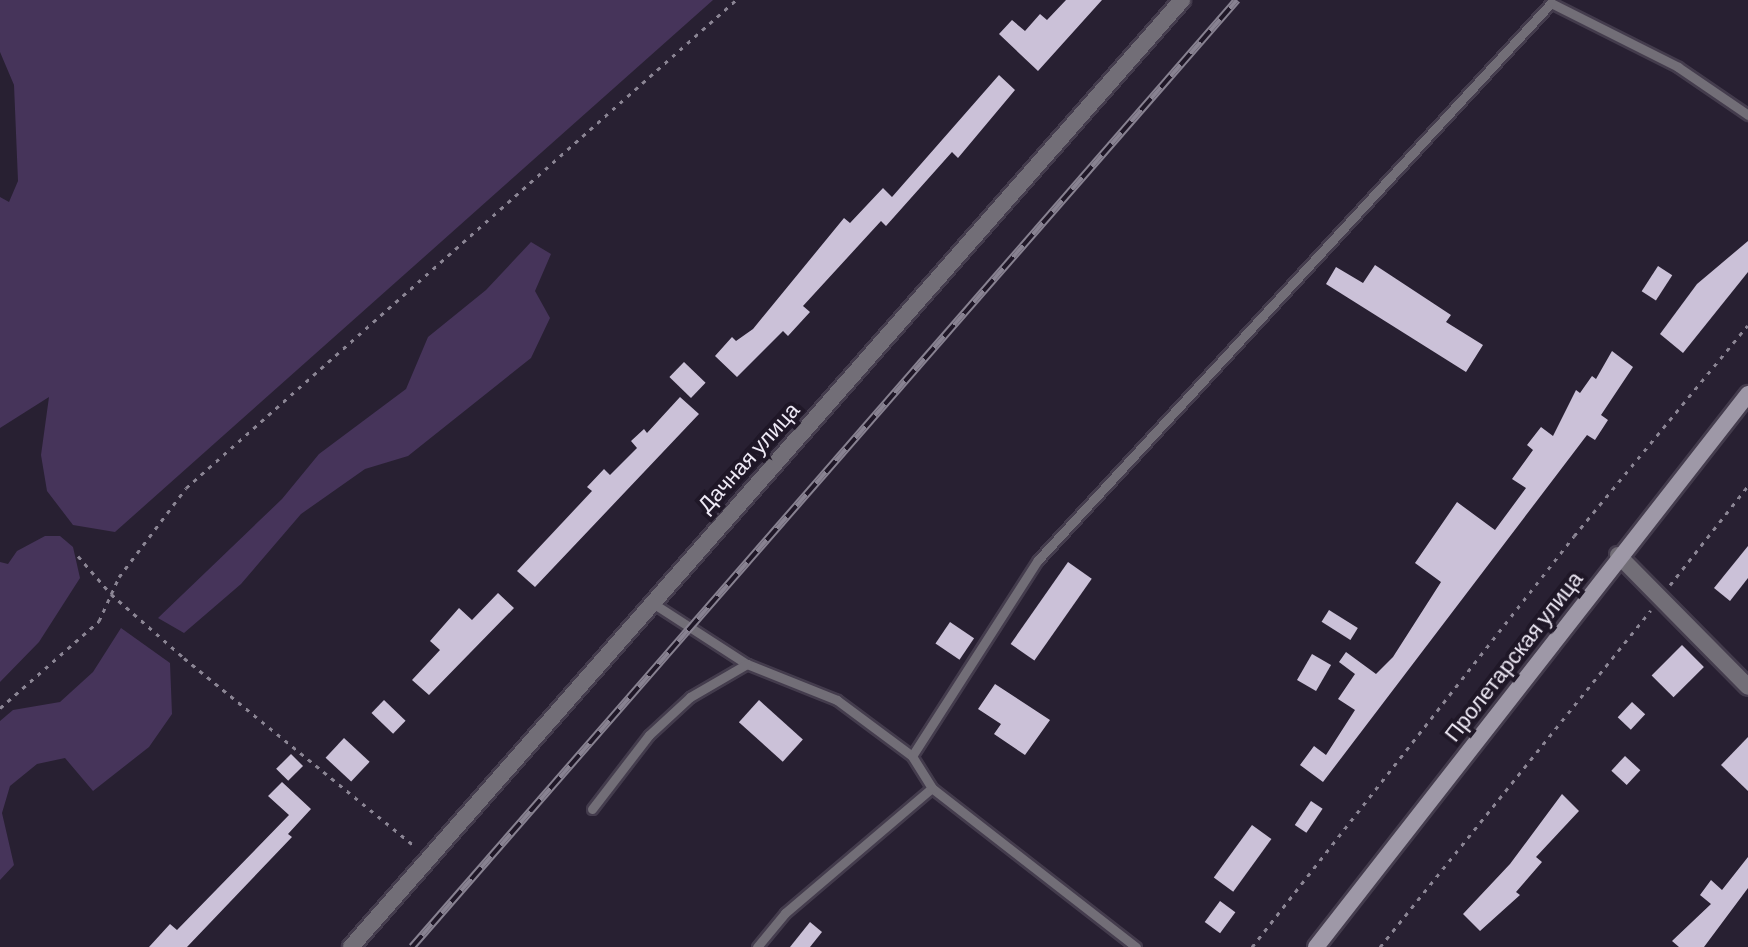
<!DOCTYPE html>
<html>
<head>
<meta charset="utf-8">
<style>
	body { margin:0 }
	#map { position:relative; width:1748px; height:947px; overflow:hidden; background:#282032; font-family:Barlow,sans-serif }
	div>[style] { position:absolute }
	.green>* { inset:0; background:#46345a }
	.building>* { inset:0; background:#cbc1d8; transform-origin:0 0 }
	.path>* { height:3px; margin-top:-1.5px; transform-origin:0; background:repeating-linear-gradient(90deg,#8b8594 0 4px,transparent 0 10px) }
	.roads { filter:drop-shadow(2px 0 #443c4d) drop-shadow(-2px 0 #443c4d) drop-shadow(0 2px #443c4d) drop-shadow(0 -2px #443c4d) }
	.service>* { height:9px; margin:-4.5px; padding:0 4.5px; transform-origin:4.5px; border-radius:4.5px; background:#726e77 }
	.minor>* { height:16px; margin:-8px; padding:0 8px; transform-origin:8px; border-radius:8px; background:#726e77 }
	.secondary>* { height:16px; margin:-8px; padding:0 8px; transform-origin:8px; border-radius:8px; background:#9e98a7 }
	.rail>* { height:8px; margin-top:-4px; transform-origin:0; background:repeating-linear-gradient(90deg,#1f1727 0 15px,#888291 0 30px); box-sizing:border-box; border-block:2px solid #888291 }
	span { translate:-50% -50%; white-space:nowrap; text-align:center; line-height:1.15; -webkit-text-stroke:8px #1f1727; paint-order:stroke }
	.street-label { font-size:22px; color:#efeaf6 }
</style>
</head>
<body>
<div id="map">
	<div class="green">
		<i style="clip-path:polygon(0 0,713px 0,115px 532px,73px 525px,47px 491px,41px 455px,49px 397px,0 428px,0 197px,9px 202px,18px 181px,14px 85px,0 52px)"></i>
		<i style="clip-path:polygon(531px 242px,551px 254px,535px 291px,550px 318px,531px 358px,408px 456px,365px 469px,301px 514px,241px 584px,184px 633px,158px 618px,282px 499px,319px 454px,406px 389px,428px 337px,486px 290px)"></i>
		<i style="clip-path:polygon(45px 536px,60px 536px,73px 547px,80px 578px,39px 642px,0 682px,0 562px,8px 564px,17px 551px)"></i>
		<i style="clip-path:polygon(121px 628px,170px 663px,172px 714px,149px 747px,93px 791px,65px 758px,37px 764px,10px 786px,2px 813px,14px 865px,0 880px,0 721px,13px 710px,60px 702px,93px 672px)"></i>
	</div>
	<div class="building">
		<i style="clip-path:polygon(1066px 0,1102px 0,1038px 71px,999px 34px,1012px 20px,1025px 31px,1040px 14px,1047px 20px)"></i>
		<i style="clip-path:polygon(999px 75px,1015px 90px,958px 158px,952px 152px,886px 226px,881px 221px,803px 306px,810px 312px,788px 336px,783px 331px,737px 377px,715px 356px,732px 337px,736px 341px,753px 329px,844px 218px,850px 223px,883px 188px,892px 197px)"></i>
		<i style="clip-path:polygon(1748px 241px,1748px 272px,1683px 353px,1660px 334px,1697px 284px)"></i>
		<i style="clip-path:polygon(1375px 265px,1451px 315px,1446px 322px,1483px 345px,1466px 372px,1326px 284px,1336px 267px,1363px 283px)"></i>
		<i style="left:1658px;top:266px;width:17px;height:30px;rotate:33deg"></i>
		<i style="clip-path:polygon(1612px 351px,1633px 367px,1601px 415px,1608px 420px,1595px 440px,1587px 435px,1323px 782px,1300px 765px,1314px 746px,1326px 755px,1355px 710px,1338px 699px,1355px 674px,1339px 662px,1346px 652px,1376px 674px,1393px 657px,1441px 582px,1415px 563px,1457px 502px,1495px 530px,1526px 488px,1512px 479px,1533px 450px,1527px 445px,1541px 427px,1553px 436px,1576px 390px,1580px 393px,1592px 376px,1596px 379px)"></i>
		<i style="left:684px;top:362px;width:30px;height:21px;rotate:44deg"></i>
		<i style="clip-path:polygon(680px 397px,699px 414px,535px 587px,517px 571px,592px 491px,587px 487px,604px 469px,610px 475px,637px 448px,631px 441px,644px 429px,647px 433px)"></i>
		<i style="clip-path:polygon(1748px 546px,1748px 578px,1730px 601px,1714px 588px)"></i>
		<i style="left:1068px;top:562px;width:29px;height:100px;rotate:35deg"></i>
		<i style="clip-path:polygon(498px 593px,514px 608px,429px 695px,412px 680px,440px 650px,430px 641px,459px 608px,472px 620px)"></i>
		<i style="left:1329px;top:610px;width:34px;height:14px;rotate:32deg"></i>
		<i style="left:950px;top:622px;width:29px;height:26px;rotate:34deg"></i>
		<i style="left:1682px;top:645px;width:31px;height:43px;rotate:45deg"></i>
		<i style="left:1312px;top:654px;width:22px;height:30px;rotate:30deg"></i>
		<i style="clip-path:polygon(995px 684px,1050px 720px,1025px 755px,994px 734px,1001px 724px,978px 709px)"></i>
		<i style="left:384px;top:700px;width:30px;height:18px;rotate:44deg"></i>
		<i style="left:759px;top:700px;width:59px;height:30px;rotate:42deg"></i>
		<i style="left:1632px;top:702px;width:18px;height:21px;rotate:43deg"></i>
		<i style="clip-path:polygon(1748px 737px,1748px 791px,1721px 765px)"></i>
		<i style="left:344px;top:738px;width:35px;height:27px;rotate:43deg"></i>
		<i style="left:291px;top:754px;width:17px;height:21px;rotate:45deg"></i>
		<i style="left:1625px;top:756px;width:21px;height:20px;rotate:43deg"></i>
		<i style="clip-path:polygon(282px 782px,311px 809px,288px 834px,292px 837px,187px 947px,149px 947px,170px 924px,177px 930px,289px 815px,268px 796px)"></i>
		<i style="clip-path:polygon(1562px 794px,1579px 811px,1536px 857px,1542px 862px,1516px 892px,1520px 895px,1480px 931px,1463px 914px,1510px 864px)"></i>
		<i style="left:1311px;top:801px;width:14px;height:29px;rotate:34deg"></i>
		<i style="left:1252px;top:825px;width:24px;height:65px;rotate:36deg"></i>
		<i style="clip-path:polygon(1748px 857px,1748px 888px,1704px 947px,1679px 947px,1672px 941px,1711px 904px,1700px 895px,1711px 880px,1722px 890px)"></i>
		<i style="left:1220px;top:901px;width:19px;height:26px;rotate:36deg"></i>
		<i style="clip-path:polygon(810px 922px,822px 932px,810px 947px,790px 947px)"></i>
	</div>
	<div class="path">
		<i style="left:78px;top:556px;width:50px;rotate:49deg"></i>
		<i style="left:111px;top:594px;width:97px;rotate:41.2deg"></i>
		<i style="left:184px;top:658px;width:299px;rotate:39.2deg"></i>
		<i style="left:1670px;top:585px;width:126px;rotate:-51.8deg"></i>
		<i style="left:0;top:708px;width:132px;rotate:-41.3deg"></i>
		<i style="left:99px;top:621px;width:48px;rotate:-65.6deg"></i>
		<i style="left:119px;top:577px;width:111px;rotate:-53deg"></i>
		<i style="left:186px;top:488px;width:735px;rotate:-41.58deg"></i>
		<i style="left:1252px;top:947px;width:522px;rotate:-51.92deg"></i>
		<i style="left:1574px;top:536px;width:273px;rotate:-50.5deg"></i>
		<i style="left:1380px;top:947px;width:432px;rotate:-51.2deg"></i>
	</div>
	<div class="roads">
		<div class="service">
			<i style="left:651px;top:602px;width:114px;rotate:32.9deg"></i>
			<i style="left:747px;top:664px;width:97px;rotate:21.8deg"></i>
			<i style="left:837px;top:700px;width:94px;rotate:36.7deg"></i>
			<i style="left:592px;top:809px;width:93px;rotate:-52.4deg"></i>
			<i style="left:649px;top:735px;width:56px;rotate:-42.8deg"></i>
			<i style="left:690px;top:697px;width:66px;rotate:-30.1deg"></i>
			<i style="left:757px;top:947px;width:44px;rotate:-50.5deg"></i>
			<i style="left:785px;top:913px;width:193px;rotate:-40.4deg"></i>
			<i style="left:1136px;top:947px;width:259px;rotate:-142.1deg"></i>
			<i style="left:932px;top:788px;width:38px;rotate:-122deg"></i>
			<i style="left:912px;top:756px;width:233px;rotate:-57.3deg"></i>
			<i style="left:1038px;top:560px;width:757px;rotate:-47.35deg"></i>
			<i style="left:1551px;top:3px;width:142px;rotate:26.7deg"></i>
			<i style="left:1678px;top:67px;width:85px;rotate:34.4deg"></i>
		</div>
		<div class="minor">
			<i style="left:1618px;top:555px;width:185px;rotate:45.4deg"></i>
			<i style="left:351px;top:947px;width:1260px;rotate:-48.73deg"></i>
		</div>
		<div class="secondary">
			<i style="left:1316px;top:947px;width:702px;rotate:-52deg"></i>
		</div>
	</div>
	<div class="rail">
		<i style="left:412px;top:947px;width:1256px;rotate:-48.94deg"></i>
	</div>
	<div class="street-label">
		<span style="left:748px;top:457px;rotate:-48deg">Дачная улица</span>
		<span style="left:1513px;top:656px;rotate:-52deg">Пролетарская улица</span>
	</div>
</div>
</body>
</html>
